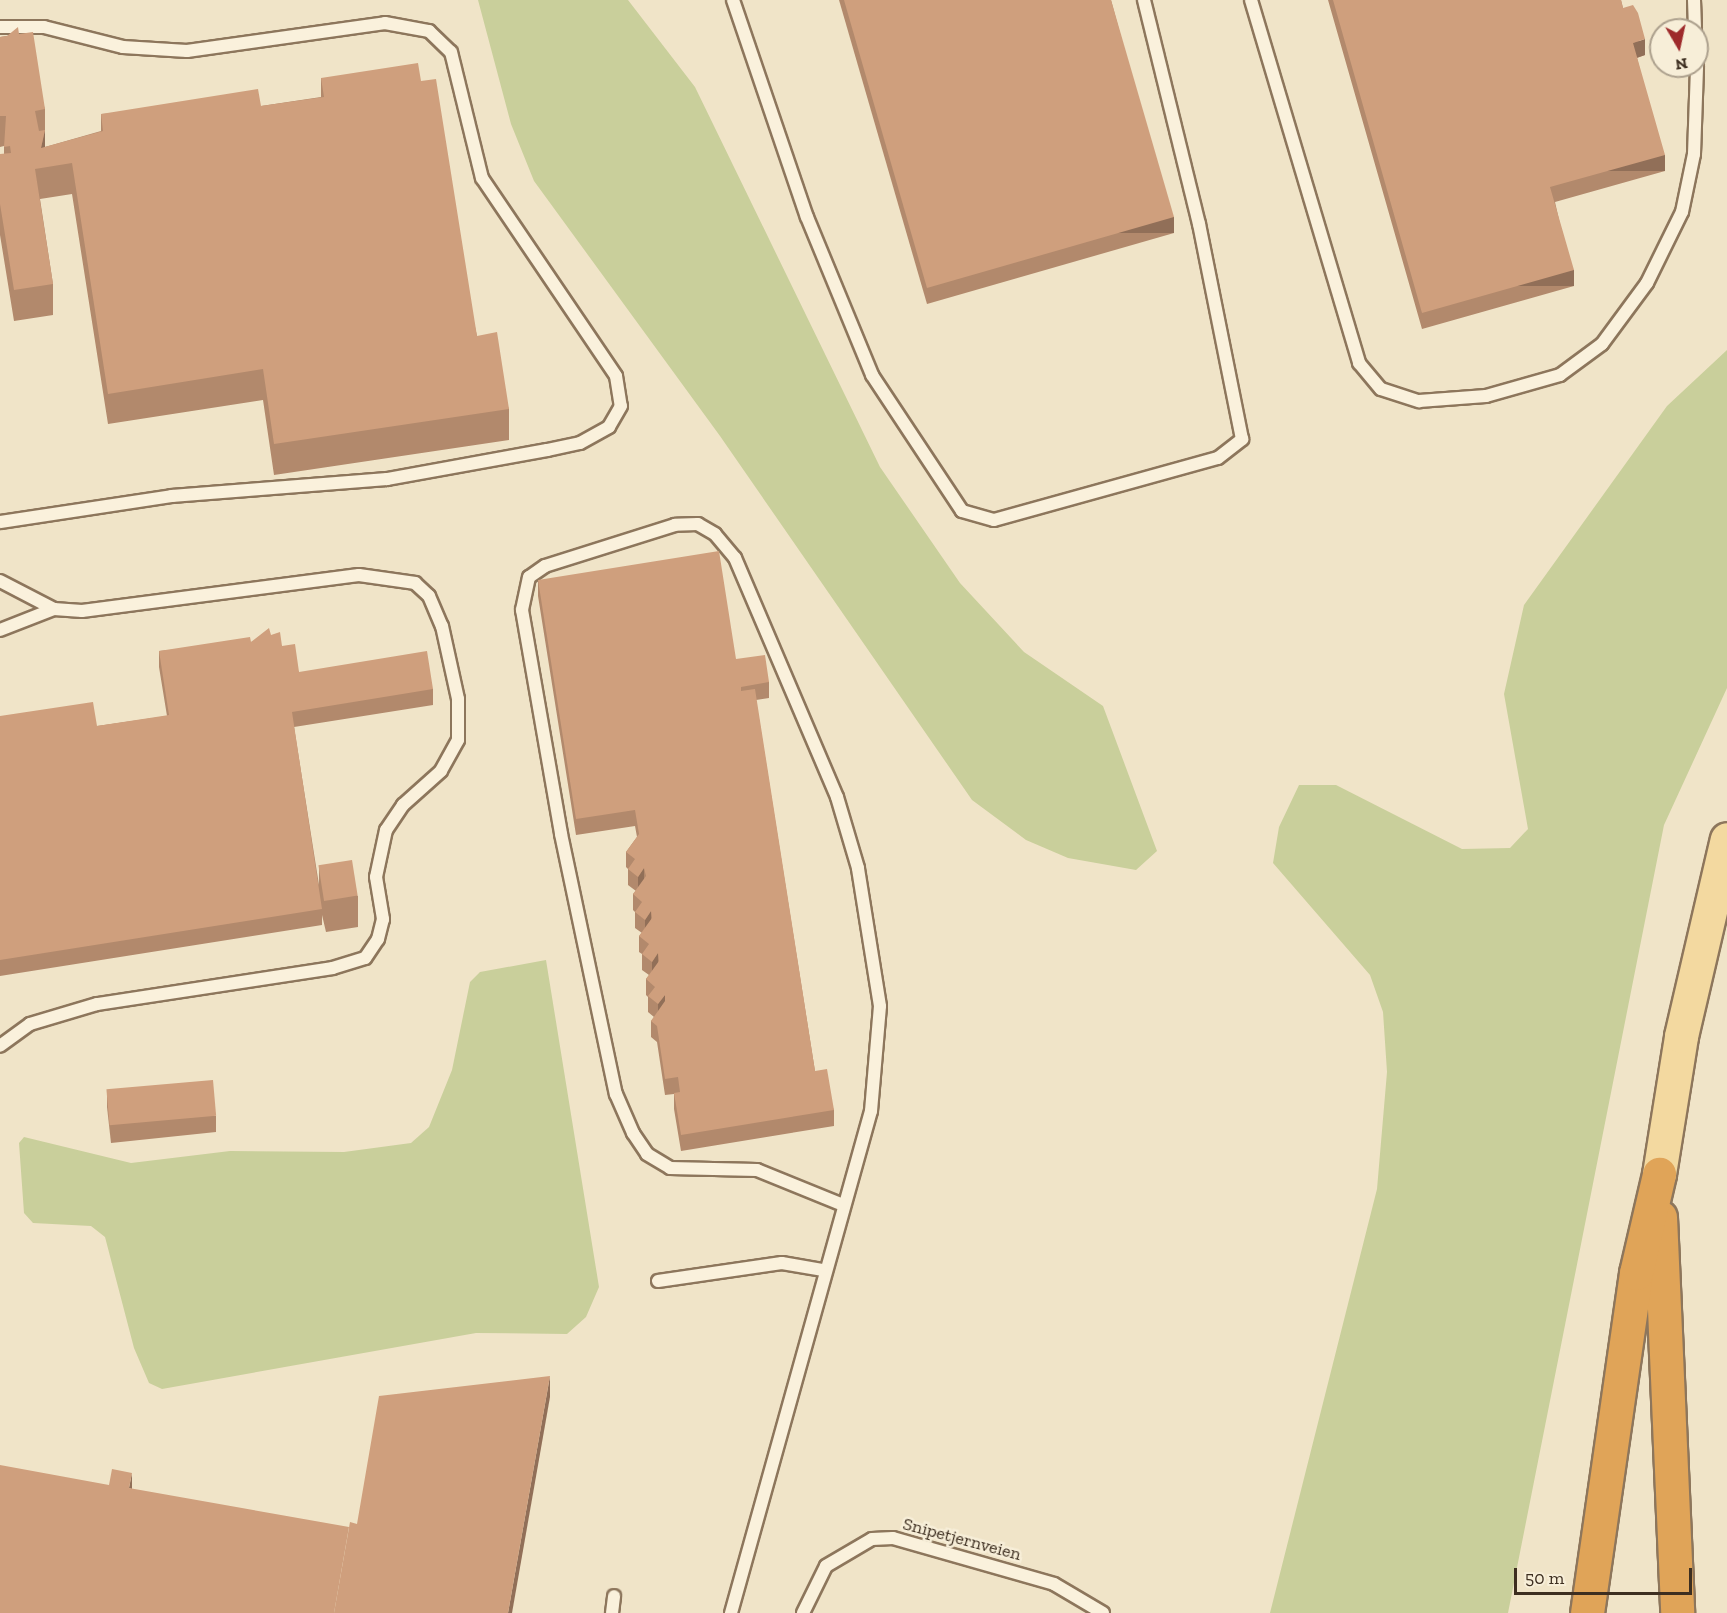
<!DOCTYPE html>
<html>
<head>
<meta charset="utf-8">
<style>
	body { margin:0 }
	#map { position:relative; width:1727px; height:1613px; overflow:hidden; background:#f0e4c8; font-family:"Zilla Slab",serif }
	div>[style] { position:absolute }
	.green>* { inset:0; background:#c9cf9b }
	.roads { filter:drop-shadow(2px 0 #8d765c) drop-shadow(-2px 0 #8d765c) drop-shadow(0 2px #8d765c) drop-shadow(0 -2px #8d765c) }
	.service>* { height:12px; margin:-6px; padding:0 6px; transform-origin:6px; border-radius:6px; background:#faf1dc }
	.primary>* { height:33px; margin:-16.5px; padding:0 16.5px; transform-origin:16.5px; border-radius:16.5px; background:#f3d9a0 }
	.motorway>* { height:33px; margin:-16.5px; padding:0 16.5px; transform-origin:16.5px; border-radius:16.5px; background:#e0a458 }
	.wall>* { inset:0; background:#b2896c }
	.shaded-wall>* { inset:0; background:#916f58; transform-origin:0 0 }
	.building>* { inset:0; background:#cf9f7d; transform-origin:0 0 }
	span { translate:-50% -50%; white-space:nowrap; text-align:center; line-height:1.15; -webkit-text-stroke:5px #f7eed8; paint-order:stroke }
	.street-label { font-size:18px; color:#3d2e20 }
	.north { position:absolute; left:1649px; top:18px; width:60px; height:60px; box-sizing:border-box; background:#f7eed8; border:2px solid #ada18e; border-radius:50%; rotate:171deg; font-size:16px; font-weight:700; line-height:24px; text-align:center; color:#3d2e20 }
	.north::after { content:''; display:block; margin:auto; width:21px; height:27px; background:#9e2a2b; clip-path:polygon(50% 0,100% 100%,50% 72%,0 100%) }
	.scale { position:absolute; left:1514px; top:1568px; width:178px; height:27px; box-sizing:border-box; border:3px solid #3d2e20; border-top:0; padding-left:8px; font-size:18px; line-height:21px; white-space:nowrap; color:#3d2e20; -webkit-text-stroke:4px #f7eed8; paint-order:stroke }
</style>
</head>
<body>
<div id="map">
	<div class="green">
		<i style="clip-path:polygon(478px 0,628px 0,695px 87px,880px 467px,960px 583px,1024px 652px,1103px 706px,1157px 851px,1136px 870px,1068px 858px,1026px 840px,972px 800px,720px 436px,534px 181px,511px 124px)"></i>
		<i style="clip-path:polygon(1727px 350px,1727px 688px,1664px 825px,1508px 1613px,1270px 1613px,1377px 1189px,1387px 1072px,1383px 1012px,1370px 975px,1273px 863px,1279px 827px,1299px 785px,1336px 785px,1462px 849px,1510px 848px,1528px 829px,1504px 694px,1524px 605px,1667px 406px)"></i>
		<i style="clip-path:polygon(546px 960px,599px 1287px,586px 1317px,567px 1334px,476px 1333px,162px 1389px,149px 1383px,134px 1348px,105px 1237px,91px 1226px,33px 1223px,24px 1213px,19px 1143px,24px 1137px,131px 1163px,230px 1151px,344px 1152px,411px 1143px,429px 1127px,452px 1070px,470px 982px,480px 972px)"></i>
	</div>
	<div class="roads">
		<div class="service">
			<i style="left:733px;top:0;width:229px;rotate:71.2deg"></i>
			<i style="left:807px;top:217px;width:171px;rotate:67.6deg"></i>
			<i style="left:872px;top:375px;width:163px;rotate:56.5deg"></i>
			<i style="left:962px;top:511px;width:33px;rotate:16deg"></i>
			<i style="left:994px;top:520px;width:232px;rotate:-15.5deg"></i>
			<i style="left:1218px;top:458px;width:31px;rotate:-38deg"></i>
			<i style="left:1242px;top:439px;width:219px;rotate:-101.3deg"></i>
			<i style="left:1199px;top:224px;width:231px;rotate:-103.8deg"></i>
			<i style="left:1251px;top:0;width:379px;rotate:73.4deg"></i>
			<i style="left:1359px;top:363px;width:34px;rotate:50deg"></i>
			<i style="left:1381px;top:389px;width:40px;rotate:18deg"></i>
			<i style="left:1419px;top:401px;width:67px;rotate:-4.3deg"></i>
			<i style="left:1486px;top:396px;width:77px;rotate:-15.8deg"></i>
			<i style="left:1560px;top:375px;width:52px;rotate:-36.4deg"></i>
			<i style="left:1602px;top:344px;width:76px;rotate:-53.6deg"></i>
			<i style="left:1647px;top:283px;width:79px;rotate:-63.8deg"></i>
			<i style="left:1682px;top:212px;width:59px;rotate:-78.3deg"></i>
			<i style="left:1694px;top:154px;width:88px;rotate:-88deg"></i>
			<i style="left:1694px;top:0;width:30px;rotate:88deg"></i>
			<i style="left:0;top:27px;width:44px"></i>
			<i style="left:44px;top:27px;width:81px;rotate:14.2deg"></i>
			<i style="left:123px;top:47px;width:64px;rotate:3.6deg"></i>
			<i style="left:187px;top:51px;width:200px;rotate:-8deg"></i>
			<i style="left:385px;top:23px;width:45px;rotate:10.3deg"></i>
			<i style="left:429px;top:31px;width:30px;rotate:44deg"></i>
			<i style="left:451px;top:52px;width:130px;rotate:76.2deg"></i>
			<i style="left:482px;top:178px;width:239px;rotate:55.9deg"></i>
			<i style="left:616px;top:376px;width:30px;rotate:81deg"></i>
			<i style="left:621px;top:406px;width:24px;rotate:120deg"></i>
			<i style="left:609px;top:427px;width:33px;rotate:151deg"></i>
			<i style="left:580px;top:443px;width:34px;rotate:168deg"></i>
			<i style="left:547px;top:450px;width:163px;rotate:169.7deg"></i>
			<i style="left:387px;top:479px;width:216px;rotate:175.5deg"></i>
			<i style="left:172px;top:496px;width:174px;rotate:171.4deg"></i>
			<i style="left:0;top:581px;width:61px;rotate:27.4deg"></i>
			<i style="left:54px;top:609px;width:28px;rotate:4deg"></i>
			<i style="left:82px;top:611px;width:279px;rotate:-7.4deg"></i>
			<i style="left:359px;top:575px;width:57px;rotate:8.1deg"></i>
			<i style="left:415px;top:583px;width:19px;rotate:43deg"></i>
			<i style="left:429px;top:596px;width:33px;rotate:67deg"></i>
			<i style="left:442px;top:626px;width:75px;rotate:77.6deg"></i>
			<i style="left:458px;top:699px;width:41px;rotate:90deg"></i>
			<i style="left:458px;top:740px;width:35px;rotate:119deg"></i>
			<i style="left:441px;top:771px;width:51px;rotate:138.2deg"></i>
			<i style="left:403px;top:805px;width:30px;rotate:124deg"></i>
			<i style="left:386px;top:830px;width:48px;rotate:102deg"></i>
			<i style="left:376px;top:877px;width:43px;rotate:80.5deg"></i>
			<i style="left:383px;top:919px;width:21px;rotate:104deg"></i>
			<i style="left:378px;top:939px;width:23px;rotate:124deg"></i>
			<i style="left:365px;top:958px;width:34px;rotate:163deg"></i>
			<i style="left:333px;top:968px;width:239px;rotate:171.3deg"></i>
			<i style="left:97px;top:1004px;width:70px;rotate:163.4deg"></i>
			<i style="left:30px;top:1024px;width:37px;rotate:144deg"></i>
			<i style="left:0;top:630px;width:58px;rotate:-21.3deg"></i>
			<i style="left:658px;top:1281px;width:125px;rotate:-8.3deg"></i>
			<i style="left:782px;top:1263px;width:42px;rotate:9.7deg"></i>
			<i style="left:612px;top:1613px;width:17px;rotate:-83deg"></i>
			<i style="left:731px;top:1613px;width:521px;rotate:-74.42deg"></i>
			<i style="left:871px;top:1111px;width:105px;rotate:-85.1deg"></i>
			<i style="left:880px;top:1006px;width:140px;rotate:-99.1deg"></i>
			<i style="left:858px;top:868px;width:74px;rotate:-106.5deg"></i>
			<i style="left:837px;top:797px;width:260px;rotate:-113.1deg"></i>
			<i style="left:735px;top:558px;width:31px;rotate:-130deg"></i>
			<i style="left:715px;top:534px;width:20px;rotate:-150deg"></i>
			<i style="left:698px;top:524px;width:23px;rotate:178deg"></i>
			<i style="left:675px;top:525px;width:136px;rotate:162.5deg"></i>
			<i style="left:545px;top:566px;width:19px;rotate:145deg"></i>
			<i style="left:529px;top:577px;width:34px;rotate:102deg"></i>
			<i style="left:522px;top:610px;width:227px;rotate:80.1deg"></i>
			<i style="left:561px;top:834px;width:266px;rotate:78.1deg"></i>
			<i style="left:616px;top:1094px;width:43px;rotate:66.4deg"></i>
			<i style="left:633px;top:1133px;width:25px;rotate:56deg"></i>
			<i style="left:647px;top:1154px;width:27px;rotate:31deg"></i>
			<i style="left:670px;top:1168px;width:87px;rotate:1.3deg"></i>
			<i style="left:757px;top:1170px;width:93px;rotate:22.1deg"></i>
			<i style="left:803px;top:1613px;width:52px;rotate:-63.9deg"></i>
			<i style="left:826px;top:1566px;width:53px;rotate:-30.4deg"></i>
			<i style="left:872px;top:1539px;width:21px;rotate:-3deg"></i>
			<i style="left:893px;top:1538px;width:167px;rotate:15.9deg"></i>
			<i style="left:1054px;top:1584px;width:57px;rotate:30.6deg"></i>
		</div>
		<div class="primary">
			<i style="left:1659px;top:1174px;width:140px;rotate:-80.9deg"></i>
			<i style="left:1681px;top:1036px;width:202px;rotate:-76.9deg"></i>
		</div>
		<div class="motorway">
			<i style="left:1660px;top:1217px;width:396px;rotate:87.5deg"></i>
			<i style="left:1587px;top:1613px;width:344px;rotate:-81.8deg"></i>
			<i style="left:1636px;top:1273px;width:102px;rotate:-76.9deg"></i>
		</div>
	</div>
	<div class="wall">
		<i style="clip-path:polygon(839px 0,1111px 0,1174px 233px,927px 304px)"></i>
		<i style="clip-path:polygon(1328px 0,1621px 0,1623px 8px,1645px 55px,1637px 58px,1665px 171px,1555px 202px,1574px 286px,1422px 329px)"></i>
		<i style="clip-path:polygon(19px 34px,45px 109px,45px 147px,101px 131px,101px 114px,261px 106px,321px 97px,321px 78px,421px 81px,477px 336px,509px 409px,509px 440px,274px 475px,263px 400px,108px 424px,72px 194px,40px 199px,53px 284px,53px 315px,14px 321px,0 235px,0 154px,4px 154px,4px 146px,0 147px,0 37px)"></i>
		<i style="clip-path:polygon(538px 580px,736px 659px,769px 682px,769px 698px,756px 700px,815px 1071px,834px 1110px,834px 1126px,681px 1151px,674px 1109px,674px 1094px,665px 1095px,657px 1042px,651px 1037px,651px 1021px,654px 1017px,648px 1012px,648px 997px,646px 995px,646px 979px,649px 975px,642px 970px,642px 954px,639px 952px,639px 936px,642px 933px,635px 928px,635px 912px,633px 910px,633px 894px,636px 891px,628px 885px,628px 869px,626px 867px,626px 852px,637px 837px,635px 826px,576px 835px,538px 596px)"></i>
		<i style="clip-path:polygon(271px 635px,282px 646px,299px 672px,433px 689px,433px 705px,294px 727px,319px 885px,319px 866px,358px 896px,358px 927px,326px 932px,322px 915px,322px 925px,0 976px,0 716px,97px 726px,167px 716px,159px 667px,159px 651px,251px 642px)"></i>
		<i style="clip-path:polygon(107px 1091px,216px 1116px,216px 1132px,111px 1143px,107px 1107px)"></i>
	</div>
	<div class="shaded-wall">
		<i style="clip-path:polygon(1645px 39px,1645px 55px,1633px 59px,1633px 43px)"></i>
		<i style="clip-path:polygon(45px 130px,45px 160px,41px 148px)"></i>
		<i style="left:1665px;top:155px;width:16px;height:119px;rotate:90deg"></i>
		<i style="left:1174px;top:217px;width:16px;height:257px;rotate:90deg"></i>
		<i style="left:1574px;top:270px;width:16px;height:158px;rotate:90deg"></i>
		<i style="clip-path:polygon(644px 868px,644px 884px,638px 893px,638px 877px)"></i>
		<i style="clip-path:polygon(651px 911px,651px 927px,645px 936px,645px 920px)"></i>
		<i style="clip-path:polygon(658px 953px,658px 969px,652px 978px,652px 962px)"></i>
		<i style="clip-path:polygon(665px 995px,665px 1011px,658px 1020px,658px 1004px)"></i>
		<i style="clip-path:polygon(550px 1376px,550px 1397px,512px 1613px,508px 1613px)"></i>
		<i style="clip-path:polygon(132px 1473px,132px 1489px,129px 1488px)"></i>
	</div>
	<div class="building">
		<i style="clip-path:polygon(844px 0,1111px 0,1174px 217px,927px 288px)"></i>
		<i style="clip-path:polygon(1333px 0,1621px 0,1623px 8px,1633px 5px,1638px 13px,1645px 39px,1633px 43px,1665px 155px,1550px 187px,1574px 270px,1422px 313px)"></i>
		<i style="clip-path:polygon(18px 27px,19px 34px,33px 32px,45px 109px,35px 111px,39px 131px,45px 130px,41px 148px,103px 131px,101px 114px,258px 89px,261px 106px,324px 97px,321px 78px,418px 63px,421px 81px,436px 79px,477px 336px,497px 332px,509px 409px,274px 444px,263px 369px,108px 394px,72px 163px,35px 169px,53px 284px,14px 290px,0 204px,0 154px,11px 153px,10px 146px,4px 147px,6px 116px,0 116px,0 37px,7px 36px)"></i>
		<i style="clip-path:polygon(719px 551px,736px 659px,765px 655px,769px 682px,741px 687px,741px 691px,755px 689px,815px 1071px,827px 1069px,834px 1110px,681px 1135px,674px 1093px,680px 1092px,678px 1077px,665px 1079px,657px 1026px,651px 1021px,665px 1001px,665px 995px,658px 1004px,648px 996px,655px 987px,646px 979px,659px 961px,658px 953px,652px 962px,642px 954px,649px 944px,639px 936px,652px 918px,651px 911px,645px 920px,635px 912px,642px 902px,633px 894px,646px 876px,644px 868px,638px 877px,628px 869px,635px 859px,626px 852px,639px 834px,635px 810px,576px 819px,538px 580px)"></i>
		<i style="clip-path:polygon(269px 628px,271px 635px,280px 632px,282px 646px,295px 644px,299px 672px,427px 651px,433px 689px,292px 712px,322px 909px,0 960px,0 716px,93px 702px,97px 726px,169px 715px,159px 651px,250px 637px,251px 642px)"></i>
		<i style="left:352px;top:860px;width:36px;height:34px;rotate:81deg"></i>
		<i style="left:213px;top:1080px;width:36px;height:107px;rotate:85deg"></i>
		<i style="clip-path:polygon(550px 1376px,508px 1613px,334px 1613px,350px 1522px,357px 1524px,379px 1396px)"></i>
		<i style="clip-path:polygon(0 1465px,109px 1485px,112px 1469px,132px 1473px,129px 1488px,349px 1527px,334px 1613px,0 1613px)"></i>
	</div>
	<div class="street-label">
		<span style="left:962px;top:1539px;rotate:15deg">Snipetjernveien</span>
	</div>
	<div class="north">N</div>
	<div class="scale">50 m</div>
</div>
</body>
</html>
